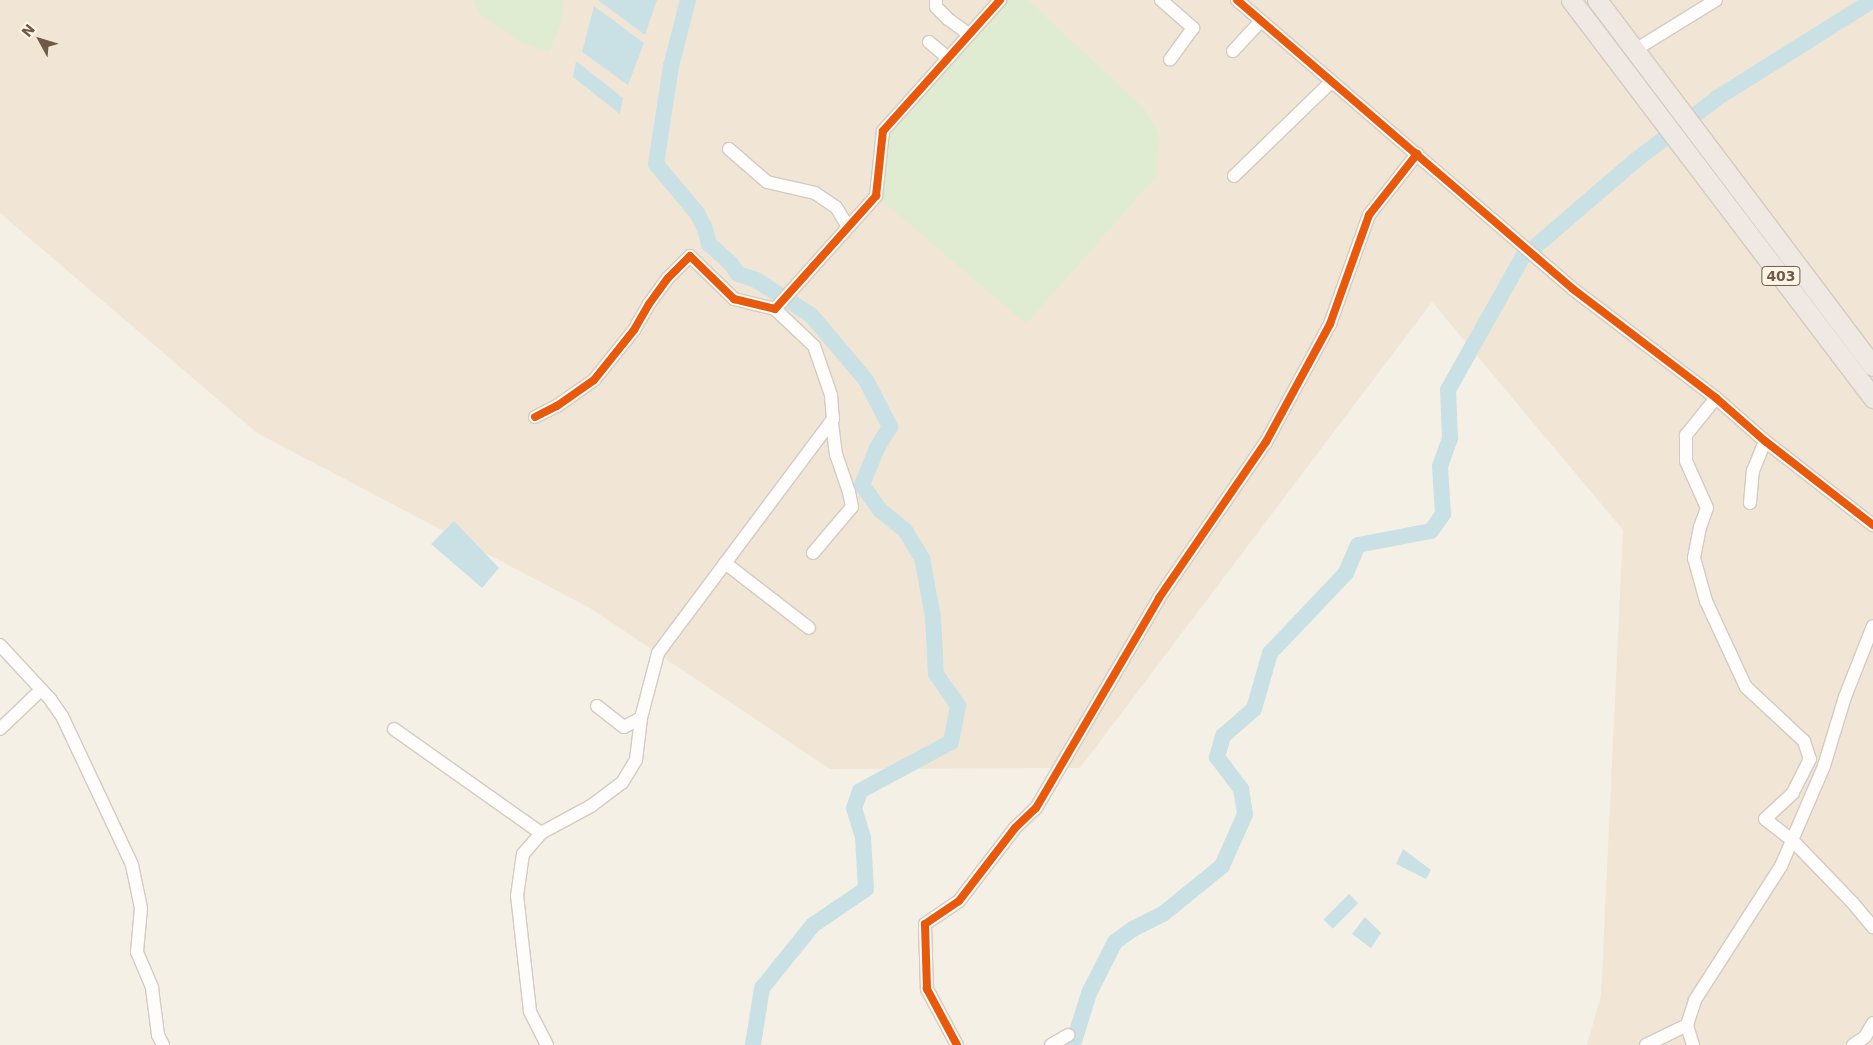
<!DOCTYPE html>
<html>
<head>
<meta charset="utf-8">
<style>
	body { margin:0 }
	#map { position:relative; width:1873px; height:1045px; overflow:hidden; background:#f5f0e6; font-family:"DejaVu Sans",sans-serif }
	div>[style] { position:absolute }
	.residential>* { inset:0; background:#f1e6d6 }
	.green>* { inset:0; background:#e0ecd1 }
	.water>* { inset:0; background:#c9e1e5; transform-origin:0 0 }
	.river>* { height:16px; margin:-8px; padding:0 8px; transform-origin:8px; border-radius:8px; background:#c9e1e5 }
	.roads { filter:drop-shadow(1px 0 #d3cbc2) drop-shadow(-1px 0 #d3cbc2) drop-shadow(0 1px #d3cbc2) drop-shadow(0 -1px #d3cbc2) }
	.minor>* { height:12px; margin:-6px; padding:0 6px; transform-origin:6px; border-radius:6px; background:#fefdfb }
	.highway>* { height:19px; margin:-9.5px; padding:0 9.5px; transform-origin:9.5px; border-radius:9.5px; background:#f0e8e3 }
	.cycleway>* { height:8px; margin:-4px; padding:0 4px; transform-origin:4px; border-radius:4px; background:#e8590c }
	span { translate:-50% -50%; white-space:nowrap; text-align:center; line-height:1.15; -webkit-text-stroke:4px #fff6e6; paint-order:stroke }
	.shield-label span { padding:1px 4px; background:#fff6e6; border:1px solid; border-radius:4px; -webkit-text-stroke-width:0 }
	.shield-label { font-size:14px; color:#715948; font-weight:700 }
	.north { position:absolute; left:15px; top:15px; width:50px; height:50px; -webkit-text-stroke:4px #fff6e6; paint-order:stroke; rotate:309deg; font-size:14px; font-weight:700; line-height:20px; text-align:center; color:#715948 }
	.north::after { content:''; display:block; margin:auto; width:18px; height:22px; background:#715948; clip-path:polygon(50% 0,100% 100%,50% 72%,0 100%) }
</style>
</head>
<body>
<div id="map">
	<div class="residential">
		<i style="clip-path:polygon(0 0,1873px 0,1873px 1045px,1587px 1045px,1601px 995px,1623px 530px,1432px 302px,1080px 768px,830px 769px,590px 608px,257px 433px,0 213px)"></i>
	</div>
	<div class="green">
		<i style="clip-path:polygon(473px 0,564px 0,561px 24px,549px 52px,522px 43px,480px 14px)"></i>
		<i style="clip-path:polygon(1000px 0,1028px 0,1145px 109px,1159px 134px,1156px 177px,1026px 324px,876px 196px,883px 131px)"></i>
	</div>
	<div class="water">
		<i style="clip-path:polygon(598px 0,657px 0,645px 35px)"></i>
		<i style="clip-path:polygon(594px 6px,644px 43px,628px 85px,582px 52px)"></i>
		<i style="clip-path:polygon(576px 61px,623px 98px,620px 114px,573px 77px)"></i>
		<i style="clip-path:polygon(454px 521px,499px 568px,482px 588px,431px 544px)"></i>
		<i style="clip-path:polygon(1403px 849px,1431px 870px,1426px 879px,1396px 864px)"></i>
		<i style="left:1349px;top:894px;width:13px;height:36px;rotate:45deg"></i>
		<i style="clip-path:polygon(1365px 917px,1381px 933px,1371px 948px,1352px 934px)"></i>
	</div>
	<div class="river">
		<i style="left:688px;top:0;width:68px;rotate:104.4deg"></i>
		<i style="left:671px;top:66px;width:99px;rotate:98.7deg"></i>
		<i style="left:656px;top:164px;width:64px;rotate:50.1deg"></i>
		<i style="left:697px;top:213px;width:18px;rotate:63deg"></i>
		<i style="left:705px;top:229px;width:16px;rotate:75deg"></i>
		<i style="left:709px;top:244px;width:30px;rotate:42deg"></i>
		<i style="left:731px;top:264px;width:12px;rotate:55deg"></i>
		<i style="left:738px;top:274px;width:19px;rotate:18deg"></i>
		<i style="left:756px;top:280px;width:65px;rotate:32.5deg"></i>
		<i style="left:811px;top:315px;width:85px;rotate:49.8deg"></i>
		<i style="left:866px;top:380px;width:53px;rotate:62.9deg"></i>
		<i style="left:890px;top:427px;width:25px;rotate:122deg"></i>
		<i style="left:877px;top:448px;width:40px;rotate:112deg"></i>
		<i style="left:862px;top:485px;width:31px;rotate:54deg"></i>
		<i style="left:880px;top:510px;width:32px;rotate:39deg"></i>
		<i style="left:905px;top:530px;width:33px;rotate:59deg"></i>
		<i style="left:922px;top:558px;width:60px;rotate:79.4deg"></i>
		<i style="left:933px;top:617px;width:57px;rotate:87deg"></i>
		<i style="left:936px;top:674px;width:39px;rotate:55deg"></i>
		<i style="left:958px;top:706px;width:37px;rotate:101deg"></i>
		<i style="left:951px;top:742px;width:103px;rotate:151.7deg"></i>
		<i style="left:860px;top:791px;width:18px;rotate:109deg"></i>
		<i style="left:854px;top:808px;width:30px;rotate:73deg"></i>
		<i style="left:863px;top:837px;width:52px;rotate:86.7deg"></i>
		<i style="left:866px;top:889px;width:64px;rotate:145.8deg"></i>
		<i style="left:813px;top:925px;width:81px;rotate:129deg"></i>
		<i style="left:762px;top:988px;width:58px;rotate:99deg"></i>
		<i style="left:1073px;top:1045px;width:54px;rotate:-72.9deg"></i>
		<i style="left:1089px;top:993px;width:57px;rotate:-63deg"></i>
		<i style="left:1115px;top:942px;width:22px;rotate:-36deg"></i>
		<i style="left:1133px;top:929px;width:34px;rotate:-27deg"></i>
		<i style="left:1163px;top:914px;width:76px;rotate:-39.1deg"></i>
		<i style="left:1222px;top:866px;width:57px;rotate:-66.1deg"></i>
		<i style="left:1245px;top:814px;width:25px;rotate:-99deg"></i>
		<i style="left:1241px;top:789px;width:40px;rotate:-127deg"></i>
		<i style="left:1217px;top:757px;width:22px;rotate:-74deg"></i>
		<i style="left:1223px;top:736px;width:41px;rotate:-41.1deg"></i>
		<i style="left:1254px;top:709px;width:58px;rotate:-74.1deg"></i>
		<i style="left:1270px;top:653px;width:110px;rotate:-46.5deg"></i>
		<i style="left:1346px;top:573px;width:30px;rotate:-67deg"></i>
		<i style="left:1358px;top:545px;width:74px;rotate:-10.9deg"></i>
		<i style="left:1431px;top:531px;width:21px;rotate:-55deg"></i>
		<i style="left:1443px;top:514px;width:48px;rotate:-93.6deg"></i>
		<i style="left:1440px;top:466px;width:30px;rotate:-70deg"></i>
		<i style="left:1450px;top:438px;width:48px;rotate:-92.4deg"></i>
		<i style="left:1448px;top:390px;width:151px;rotate:-60.7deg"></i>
		<i style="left:1522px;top:258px;width:150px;rotate:-40.7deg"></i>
		<i style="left:1636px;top:160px;width:102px;rotate:-37.4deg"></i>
		<i style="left:1717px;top:98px;width:184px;rotate:-32.1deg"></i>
	</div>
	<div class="roads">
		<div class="minor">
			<i style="left:936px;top:0;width:7px;rotate:90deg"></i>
			<i style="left:936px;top:7px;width:17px;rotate:45deg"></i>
			<i style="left:948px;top:19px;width:26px;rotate:36deg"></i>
			<i style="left:1161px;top:0;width:43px;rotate:41.2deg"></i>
			<i style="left:1193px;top:28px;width:39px;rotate:126deg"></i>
			<i style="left:1237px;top:0;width:443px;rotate:40.7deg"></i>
			<i style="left:1573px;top:289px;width:180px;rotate:37.3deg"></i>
			<i style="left:1716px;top:398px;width:65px;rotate:41.3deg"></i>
			<i style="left:1765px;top:441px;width:137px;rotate:37.9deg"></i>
			<i style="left:929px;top:42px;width:25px;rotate:40deg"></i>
			<i style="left:1635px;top:50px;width:95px;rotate:-31.7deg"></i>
			<i style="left:1233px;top:51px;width:40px;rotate:-47deg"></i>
			<i style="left:729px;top:149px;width:50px;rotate:41deg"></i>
			<i style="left:767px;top:182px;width:49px;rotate:12.9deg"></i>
			<i style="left:815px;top:193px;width:25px;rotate:34deg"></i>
			<i style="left:836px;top:207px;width:23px;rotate:59deg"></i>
			<i style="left:1234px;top:176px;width:136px;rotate:-44.1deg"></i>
			<i style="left:1716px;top:398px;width:48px;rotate:129deg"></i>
			<i style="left:1686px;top:435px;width:26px;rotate:90deg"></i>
			<i style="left:1686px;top:461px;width:51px;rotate:65.9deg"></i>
			<i style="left:1707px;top:508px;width:20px;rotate:110deg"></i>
			<i style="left:1700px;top:527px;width:32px;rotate:101deg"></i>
			<i style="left:1694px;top:558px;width:45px;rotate:74.4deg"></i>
			<i style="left:1706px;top:601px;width:95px;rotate:65.1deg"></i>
			<i style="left:1746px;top:687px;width:79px;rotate:43deg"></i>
			<i style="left:1804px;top:741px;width:19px;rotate:72deg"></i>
			<i style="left:1810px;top:759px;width:38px;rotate:117deg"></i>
			<i style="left:1793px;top:793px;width:38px;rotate:137deg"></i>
			<i style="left:1765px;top:819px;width:36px;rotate:38deg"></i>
			<i style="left:1793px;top:841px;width:85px;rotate:46deg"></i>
			<i style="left:1852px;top:902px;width:33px;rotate:50deg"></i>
			<i style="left:535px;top:417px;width:25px;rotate:-27deg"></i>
			<i style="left:557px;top:406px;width:45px;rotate:-35.1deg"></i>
			<i style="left:594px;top:380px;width:64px;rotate:-51.3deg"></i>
			<i style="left:634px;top:330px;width:30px;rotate:-60deg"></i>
			<i style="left:649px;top:304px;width:32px;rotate:-54deg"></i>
			<i style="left:668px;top:278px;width:31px;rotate:-45deg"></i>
			<i style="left:690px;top:256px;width:62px;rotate:44.3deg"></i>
			<i style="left:734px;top:299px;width:42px;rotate:13.7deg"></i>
			<i style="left:775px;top:309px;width:152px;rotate:-48.2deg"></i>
			<i style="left:876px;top:196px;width:65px;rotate:-83.9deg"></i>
			<i style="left:883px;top:131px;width:176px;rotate:-48.2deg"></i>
			<i style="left:1750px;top:503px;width:32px;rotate:-85deg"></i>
			<i style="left:1753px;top:471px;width:32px;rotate:-68deg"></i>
			<i style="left:813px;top:553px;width:60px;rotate:-49.7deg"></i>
			<i style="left:852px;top:507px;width:15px;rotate:-101deg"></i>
			<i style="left:849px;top:492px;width:39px;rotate:-109deg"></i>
			<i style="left:836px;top:455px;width:33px;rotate:-97deg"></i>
			<i style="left:725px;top:563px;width:106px;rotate:37.7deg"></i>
			<i style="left:0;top:645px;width:74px;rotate:47.2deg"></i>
			<i style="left:50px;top:699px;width:21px;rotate:55deg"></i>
			<i style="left:62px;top:716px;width:165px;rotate:64.8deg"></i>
			<i style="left:132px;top:865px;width:44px;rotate:78.2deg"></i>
			<i style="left:141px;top:908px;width:44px;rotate:95.2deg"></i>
			<i style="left:137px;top:952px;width:39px;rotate:67deg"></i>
			<i style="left:152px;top:988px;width:47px;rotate:82.7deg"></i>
			<i style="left:158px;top:1035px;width:11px;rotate:63deg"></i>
			<i style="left:597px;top:706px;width:34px;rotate:38deg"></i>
			<i style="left:624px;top:727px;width:19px;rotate:-28deg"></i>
			<i style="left:641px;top:718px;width:67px;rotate:-75.3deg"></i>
			<i style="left:658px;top:653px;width:292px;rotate:-53.2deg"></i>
			<i style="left:833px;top:419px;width:24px;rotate:-95deg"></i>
			<i style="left:831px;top:395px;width:52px;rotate:-109.1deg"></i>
			<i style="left:814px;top:346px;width:54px;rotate:-136.5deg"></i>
			<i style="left:0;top:729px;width:57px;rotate:-43.6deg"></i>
			<i style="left:394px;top:729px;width:180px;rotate:35.3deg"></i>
			<i style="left:547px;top:1045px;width:38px;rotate:-117deg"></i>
			<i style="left:530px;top:1011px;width:116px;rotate:-96.4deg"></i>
			<i style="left:517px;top:896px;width:42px;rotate:-81.9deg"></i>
			<i style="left:523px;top:854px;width:28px;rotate:-49deg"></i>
			<i style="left:541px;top:833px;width:57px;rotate:-28.4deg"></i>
			<i style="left:591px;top:806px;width:39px;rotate:-37deg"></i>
			<i style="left:622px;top:783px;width:27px;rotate:-59deg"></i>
			<i style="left:636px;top:760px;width:42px;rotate:-83.2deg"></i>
			<i style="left:957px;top:1045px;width:64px;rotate:-118.2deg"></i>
			<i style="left:927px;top:989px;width:65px;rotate:-91.8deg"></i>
			<i style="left:925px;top:924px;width:41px;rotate:-34.1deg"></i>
			<i style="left:959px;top:901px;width:92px;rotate:-52.5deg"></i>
			<i style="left:1015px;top:828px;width:29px;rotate:-44deg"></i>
			<i style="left:1036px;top:808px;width:243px;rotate:-59.6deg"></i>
			<i style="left:1159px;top:598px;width:189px;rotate:-55.6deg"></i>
			<i style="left:1266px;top:442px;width:134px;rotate:-61.5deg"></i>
			<i style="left:1330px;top:324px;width:116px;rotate:-70.3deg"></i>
			<i style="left:1369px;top:215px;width:78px;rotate:-51.8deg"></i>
			<i style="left:1051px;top:1045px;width:20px;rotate:-30deg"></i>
			<i style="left:1646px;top:1045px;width:46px;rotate:-26deg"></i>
			<i style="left:1693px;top:1045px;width:21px;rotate:-107deg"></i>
			<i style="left:1687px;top:1025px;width:26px;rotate:-72deg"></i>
			<i style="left:1695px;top:1000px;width:159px;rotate:-57.3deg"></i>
			<i style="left:1781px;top:866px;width:109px;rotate:-66.7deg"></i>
			<i style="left:1824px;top:766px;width:72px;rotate:-73.1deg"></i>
			<i style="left:1845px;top:697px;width:76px;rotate:-68.5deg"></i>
			<i style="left:1853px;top:1045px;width:14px;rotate:-34deg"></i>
			<i style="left:1865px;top:1037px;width:16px;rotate:-60deg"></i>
		</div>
		<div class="highway">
			<i style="left:1571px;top:0;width:500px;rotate:52.8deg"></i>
			<i style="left:1597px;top:0;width:458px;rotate:53deg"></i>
		</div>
	</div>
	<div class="cycleway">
		<i style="left:1237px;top:0;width:443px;rotate:40.7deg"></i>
		<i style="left:1573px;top:289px;width:180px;rotate:37.3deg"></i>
		<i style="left:1716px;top:398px;width:65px;rotate:41.3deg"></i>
		<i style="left:1765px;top:441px;width:137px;rotate:37.9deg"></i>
		<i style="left:535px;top:417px;width:25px;rotate:-27deg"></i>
		<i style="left:557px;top:406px;width:45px;rotate:-35.1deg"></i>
		<i style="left:594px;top:380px;width:64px;rotate:-51.3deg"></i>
		<i style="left:634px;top:330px;width:30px;rotate:-60deg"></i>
		<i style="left:649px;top:304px;width:32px;rotate:-54deg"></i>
		<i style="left:668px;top:278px;width:31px;rotate:-45deg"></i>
		<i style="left:690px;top:256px;width:62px;rotate:44.3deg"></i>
		<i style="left:734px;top:299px;width:42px;rotate:13.7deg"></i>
		<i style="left:775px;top:309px;width:152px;rotate:-48.2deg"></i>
		<i style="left:876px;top:196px;width:65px;rotate:-83.9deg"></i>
		<i style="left:883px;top:131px;width:176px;rotate:-48.2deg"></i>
		<i style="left:957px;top:1045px;width:64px;rotate:-118.2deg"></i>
		<i style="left:927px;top:989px;width:65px;rotate:-91.8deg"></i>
		<i style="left:925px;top:924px;width:41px;rotate:-34.1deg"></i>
		<i style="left:959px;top:901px;width:92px;rotate:-52.5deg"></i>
		<i style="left:1015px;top:828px;width:29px;rotate:-44deg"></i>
		<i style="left:1036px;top:808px;width:243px;rotate:-59.6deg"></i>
		<i style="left:1159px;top:598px;width:189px;rotate:-55.6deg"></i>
		<i style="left:1266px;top:442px;width:134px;rotate:-61.5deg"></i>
		<i style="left:1330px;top:324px;width:116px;rotate:-70.3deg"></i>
		<i style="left:1369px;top:215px;width:78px;rotate:-51.8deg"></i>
	</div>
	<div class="shield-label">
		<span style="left:1781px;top:276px">403</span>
	</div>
	<div class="north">N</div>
</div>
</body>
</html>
